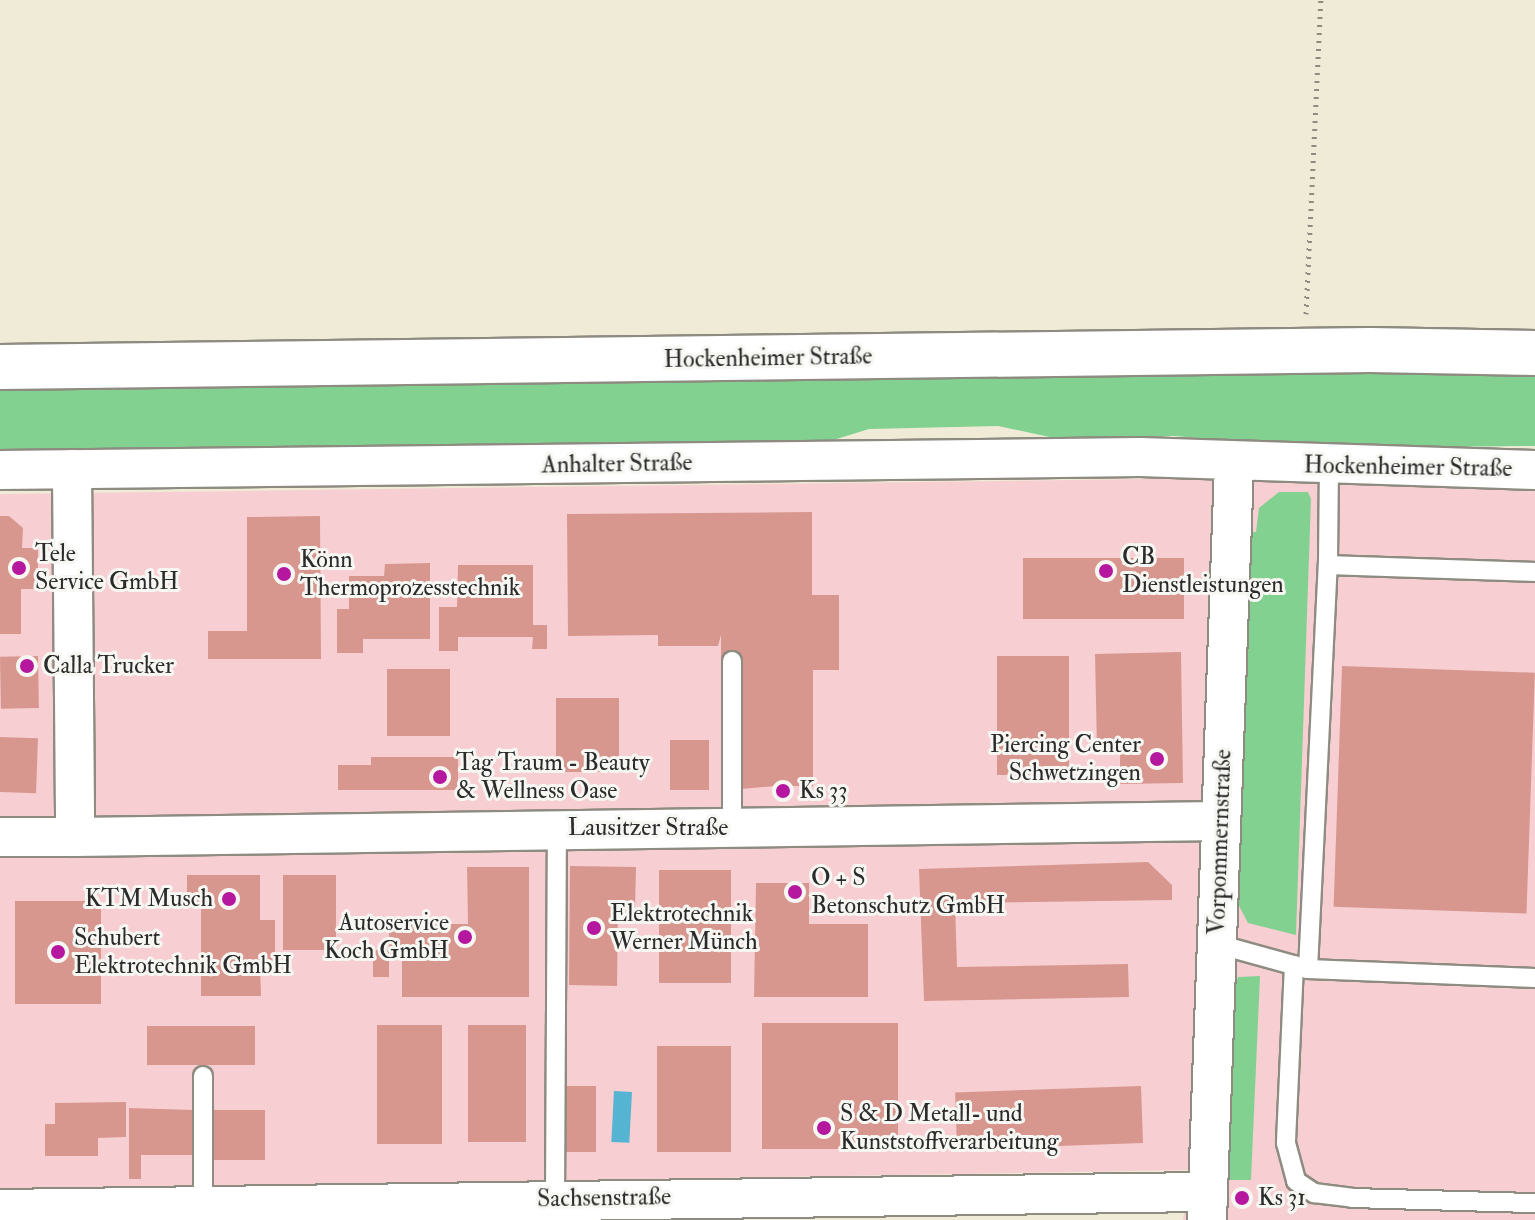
<!DOCTYPE html>
<html>
<head>
<meta charset="utf-8">
<style>
	body { margin:0 }
	#map { position:relative; width:1535px; height:1220px; overflow:hidden; background:#f0ebd7; font-family:"IM FELL Double Pica",serif }
	div>[style] { position:absolute }
	.built>* { inset:0; background:#f7cfd3 }
	.green>* { inset:0; background:#83d190 }
	.water>* { inset:0; background:#54b4d2; transform-origin:0 0 }
	.building>* { inset:0; background:#d8978e; transform-origin:0 0 }
	.path>* { height:5px; margin-top:-2.5px; transform-origin:0; background:repeating-linear-gradient(90deg,#8e8b81 0 2px,transparent 0 8px) }
	.roads { filter:drop-shadow(2px 0 #8e8b81) drop-shadow(-2px 0 #8e8b81) drop-shadow(0 2px #8e8b81) drop-shadow(0 -2px #8e8b81) }
	.lane>* { height:18px; margin:-9px; padding:0 9px; transform-origin:9px; border-radius:9px; background:#fff }
	.street>* { height:38px; margin:-19px; padding:0 19px; transform-origin:19px; border-radius:19px; background:#fff }
	.secondary>* { height:44px; margin:-22px; padding:0 22px; transform-origin:22px; border-radius:22px; background:#fff }
	.dots>* { width:22px; height:22px; translate:-50% -50%; box-sizing:border-box; border:4px solid #f6f6f2; border-radius:50% }
	span { translate:-50% -50%; white-space:nowrap; text-align:center; line-height:1.15; -webkit-text-stroke:6px #f6f6f2; paint-order:stroke }
	.street-label { font-size:24px; color:#2b2b2b }
	.poi-label { font-size:24px; color:#2b2b2b }
	.left { translate:0 -50%; text-align:left }
	.right { translate:-100% -50%; text-align:right }
</style>
</head>
<body>
<div id="map">
	<div class="built">
		<i style="clip-path:polygon(1372px 476px,1535px 488px,1535px 1220px,1183px 1220px,1191px 1170px,0 1190px,0 494px)"></i>
	</div>
	<div class="green">
		<i style="clip-path:polygon(1421px 370px,1535px 375px,1535px 446px,1329px 448px,1174px 436px,1059px 439px,998px 426px,869px 429px,827px 442px,0 454px,0 390px)"></i>
		<i style="clip-path:polygon(1279px 492px,1308px 492px,1311px 499px,1296px 935px,1248px 923px,1238px 904px,1252px 532px,1256px 532px,1259px 508px)"></i>
		<i style="clip-path:polygon(1260px 976px,1251px 1180px,1229px 1180px,1234px 991px,1238px 977px)"></i>
	</div>
	<div class="water">
		<i style="left:614px;top:1091px;width:18px;height:51px;rotate:3deg"></i>
	</div>
	<div class="building">
		<i style="clip-path:polygon(812px 512px,812px 595px,839px 595px,839px 670px,813px 670px,813px 786px,791px 786px,790px 796px,776px 796px,776px 786px,741px 789px,741px 661px,721px 661px,721px 635px,718px 646px,658px 646px,658px 635px,568px 636px,567px 514px)"></i>
		<i style="clip-path:polygon(0 516px,9px 516px,23px 528px,22px 548px,38px 548px,38px 589px,21px 589px,21px 634px,0 634px)"></i>
		<i style="clip-path:polygon(320px 516px,321px 659px,208px 659px,208px 631px,247px 631px,247px 517px)"></i>
		<i style="left:1023px;top:558px;width:161px;height:61px"></i>
		<i style="clip-path:polygon(430px 563px,430px 639px,363px 639px,363px 653px,337px 653px,337px 609px,349px 609px,349px 576px,384px 576px,385px 564px)"></i>
		<i style="clip-path:polygon(458px 565px,533px 565px,533px 625px,547px 625px,547px 649px,532px 649px,533px 637px,458px 637px,458px 651px,439px 651px,439px 607px,457px 607px)"></i>
		<i style="clip-path:polygon(1181px 652px,1183px 783px,1120px 784px,1120px 749px,1097px 750px,1095px 654px)"></i>
		<i style="left:38px;top:656px;width:52px;height:38px;rotate:89deg"></i>
		<i style="left:1069px;top:656px;width:119px;height:72px;rotate:90deg"></i>
		<i style="left:1342px;top:666px;width:193px;height:241px;rotate:2deg"></i>
		<i style="left:450px;top:669px;width:67px;height:63px;rotate:90deg"></i>
		<i style="left:619px;top:698px;width:74px;height:63px;rotate:90deg"></i>
		<i style="left:0;top:737px;width:38px;height:55px;rotate:2deg"></i>
		<i style="left:670px;top:740px;width:39px;height:50px"></i>
		<i style="clip-path:polygon(371px 757px,458px 757px,458px 790px,338px 790px,338px 765px,371px 765px)"></i>
		<i style="clip-path:polygon(1148px 862px,1172px 885px,1172px 900px,955px 903px,957px 967px,1128px 964px,1129px 997px,924px 1001px,919px 869px)"></i>
		<i style="clip-path:polygon(570px 866px,636px 867px,635px 909px,618px 909px,617px 986px,569px 985px)"></i>
		<i style="clip-path:polygon(467px 867px,529px 867px,529px 997px,402px 997px,402px 950px,389px 950px,389px 924px,468px 924px)"></i>
		<i style="left:659px;top:870px;width:72px;height:113px"></i>
		<i style="clip-path:polygon(187px 875px,260px 875px,260px 920px,275px 920px,275px 964px,260px 964px,261px 996px,201px 996px,201px 907px,187px 907px)"></i>
		<i style="left:283px;top:875px;width:53px;height:75px"></i>
		<i style="clip-path:polygon(756px 883px,809px 883px,809px 924px,868px 924px,868px 997px,754px 997px)"></i>
		<i style="left:15px;top:901px;width:86px;height:103px"></i>
		<i style="left:373px;top:950px;width:16px;height:27px"></i>
		<i style="left:898px;top:1023px;width:126px;height:136px;rotate:90deg"></i>
		<i style="left:377px;top:1025px;width:65px;height:119px"></i>
		<i style="left:526px;top:1025px;width:117px;height:58px;rotate:90deg"></i>
		<i style="left:255px;top:1026px;width:39px;height:108px;rotate:90deg"></i>
		<i style="left:657px;top:1046px;width:74px;height:106px"></i>
		<i style="left:562px;top:1086px;width:34px;height:66px"></i>
		<i style="left:1141px;top:1086px;width:57px;height:186px;rotate:88deg"></i>
		<i style="clip-path:polygon(126px 1102px,126px 1137px,98px 1138px,98px 1156px,45px 1156px,45px 1124px,55px 1124px,55px 1103px)"></i>
		<i style="clip-path:polygon(129px 1108px,194px 1110px,194px 1155px,141px 1155px,141px 1179px,129px 1179px)"></i>
		<i style="left:209px;top:1110px;width:56px;height:50px"></i>
		<i style="left:1238px;top:1191px;width:10px;height:14px;rotate:6deg"></i>
	</div>
	<div class="path">
		<i style="left:1306px;top:314px;width:314px;rotate:-87.3deg"></i>
	</div>
	<div class="roads">
		<div class="lane">
			<i style="left:1329px;top:464px;width:101px;rotate:90.6deg"></i>
			<i style="left:1328px;top:565px;width:207px;rotate:1.9deg"></i>
			<i style="left:732px;top:661px;width:166px;rotate:90deg"></i>
			<i style="left:1217px;top:944px;width:94px;rotate:15.4deg"></i>
			<i style="left:1308px;top:969px;width:227px;rotate:2.3deg"></i>
			<i style="left:1294px;top:965px;width:178px;rotate:92.6deg"></i>
			<i style="left:1286px;top:1143px;width:39px;rotate:75deg"></i>
			<i style="left:1296px;top:1181px;width:22px;rotate:34deg"></i>
			<i style="left:1314px;top:1193px;width:38px;rotate:7deg"></i>
			<i style="left:1352px;top:1198px;width:183px;rotate:1.6deg"></i>
			<i style="left:1308px;top:969px;width:404px;rotate:-87.2deg"></i>
			<i style="left:555px;top:1198px;width:370px;rotate:-89.7deg"></i>
			<i style="left:203px;top:1205px;width:129px;rotate:-90deg"></i>
		</div>
		<div class="street">
			<i style="left:72px;top:469px;width:368px;rotate:89.5deg"></i>
			<i style="left:75px;top:837px;width:1146px;rotate:-0.8deg"></i>
			<i style="left:0;top:470px;width:1140px;rotate:-0.65deg"></i>
			<i style="left:1140px;top:457px;width:395px;rotate:1.9deg"></i>
			<i style="left:0;top:837px;width:75px"></i>
			<i style="left:0;top:1209px;width:1208px;rotate:-0.81deg"></i>
			<i style="left:1207px;top:1220px;width:756px;rotate:-87.95deg"></i>
		</div>
		<div class="secondary">
			<i style="left:0;top:367px;width:1370px;rotate:-0.71deg"></i>
			<i style="left:1370px;top:350px;width:165px;rotate:1deg"></i>
		</div>
	</div>
	<div class="dots">
		<i style="left:19px;top:568px;background:#b5179e"></i>
		<i style="left:1106px;top:571px;background:#b5179e"></i>
		<i style="left:284px;top:574px;background:#b5179e"></i>
		<i style="left:27px;top:666px;background:#b5179e"></i>
		<i style="left:1157px;top:759px;background:#b5179e"></i>
		<i style="left:440px;top:777px;background:#b5179e"></i>
		<i style="left:783px;top:791px;background:#b5179e"></i>
		<i style="left:795px;top:892px;background:#b5179e"></i>
		<i style="left:229px;top:899px;background:#b5179e"></i>
		<i style="left:594px;top:928px;background:#b5179e"></i>
		<i style="left:465px;top:937px;background:#b5179e"></i>
		<i style="left:58px;top:952px;background:#b5179e"></i>
		<i style="left:824px;top:1128px;background:#b5179e"></i>
		<i style="left:1242px;top:1198px;background:#b5179e"></i>
	</div>
	<div class="street-label">
		<span style="left:768px;top:358px;rotate:-1deg">Hockenheimer Straße</span>
		<span style="left:617px;top:464px;rotate:-1deg">Anhalter Straße</span>
		<span style="left:1408px;top:467px;rotate:1deg">Hockenheimer Straße</span>
		<span style="left:648px;top:828px">Lausitzer Straße</span>
		<span style="left:1220px;top:842px;rotate:-88deg">Vorpommernstraße</span>
		<span style="left:604px;top:1198px;rotate:-1deg">Sachsenstraße</span>
	</div>
	<div class="poi-label">
		<span class="left" style="left:35px;top:568px">Tele<br>Service GmbH</span>
		<span class="left" style="left:1122px;top:571px">CB<br>Dienstleistungen</span>
		<span class="left" style="left:300px;top:574px">Könn<br>Thermoprozesstechnik</span>
		<span class="left" style="left:43px;top:666px">Calla Trucker</span>
		<span class="right" style="left:1141px;top:759px">Piercing Center<br>Schwetzingen</span>
		<span class="left" style="left:456px;top:777px">Tag Traum - Beauty<br>&amp; Wellness Oase</span>
		<span class="left" style="left:799px;top:791px">Ks 33</span>
		<span class="left" style="left:811px;top:892px">O + S<br>Betonschutz GmbH</span>
		<span class="right" style="left:213px;top:899px">KTM Musch</span>
		<span class="left" style="left:610px;top:928px">Elektrotechnik<br>Werner Münch</span>
		<span class="right" style="left:449px;top:937px">Autoservice<br>Koch GmbH</span>
		<span class="left" style="left:74px;top:952px">Schubert<br>Elektrotechnik GmbH</span>
		<span class="left" style="left:840px;top:1128px">S &amp; D Metall- und<br>Kunststoffverarbeitung</span>
		<span class="left" style="left:1258px;top:1198px">Ks 31</span>
	</div>
</div>
</body>
</html>
